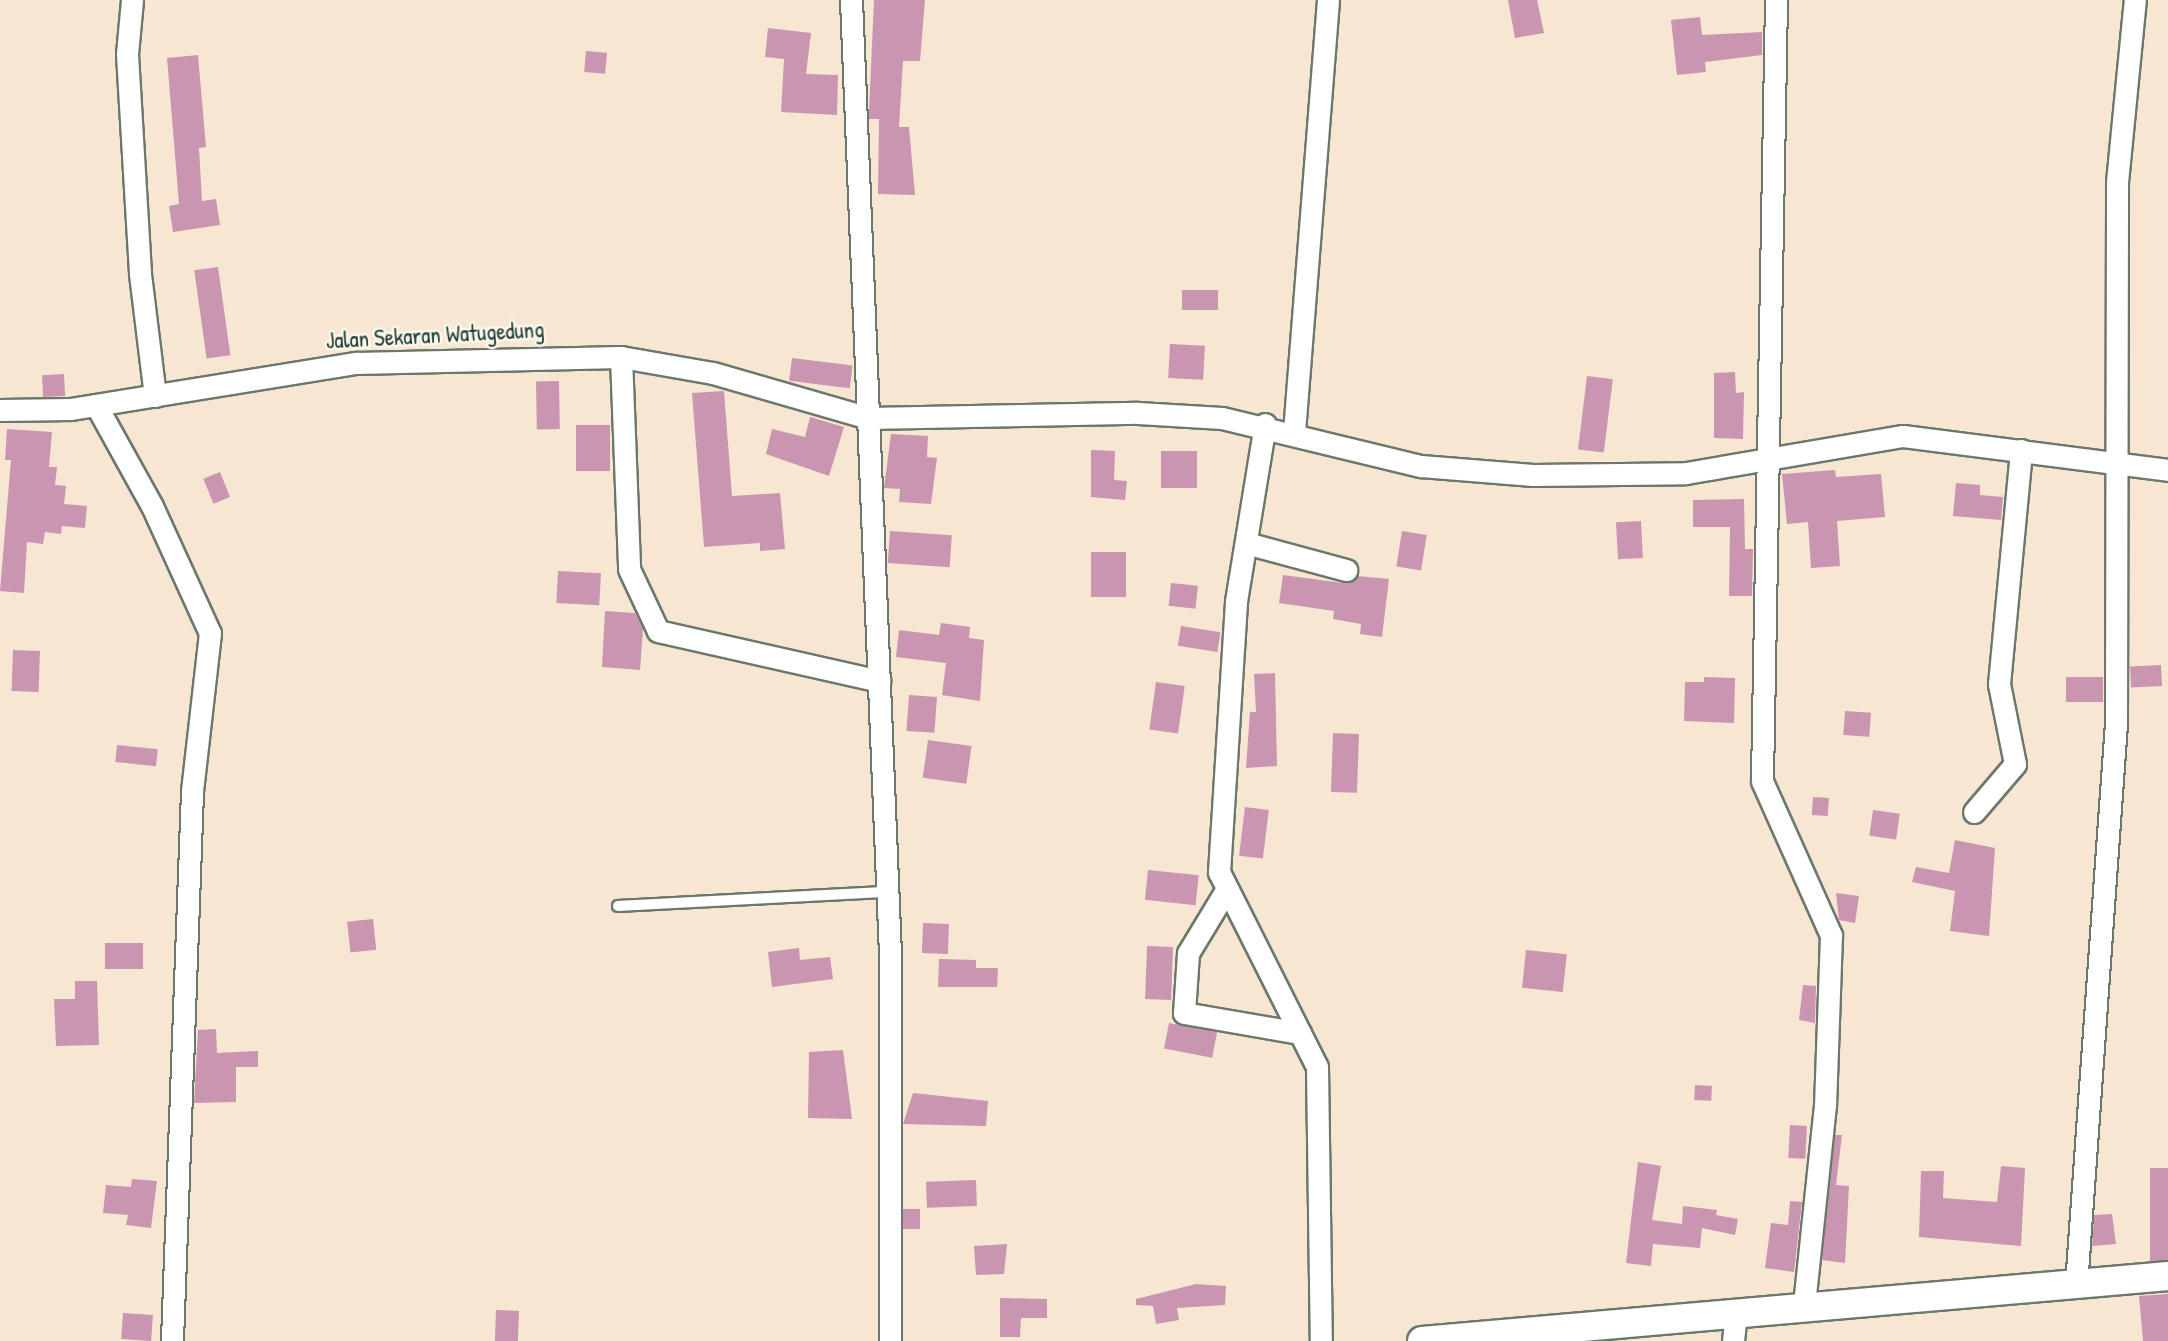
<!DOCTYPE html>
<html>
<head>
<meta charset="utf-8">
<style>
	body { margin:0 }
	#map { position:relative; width:2168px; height:1341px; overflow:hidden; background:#f7e7d2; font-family:"Patrick Hand",sans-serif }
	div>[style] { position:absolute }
	.building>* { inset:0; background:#c995b1; transform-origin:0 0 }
	.roads { filter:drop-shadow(2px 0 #6b786b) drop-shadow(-2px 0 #6b786b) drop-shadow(0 2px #6b786b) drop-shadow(0 -2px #6b786b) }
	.lane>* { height:10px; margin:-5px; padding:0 5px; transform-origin:5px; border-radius:5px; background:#fff }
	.street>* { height:21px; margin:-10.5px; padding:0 10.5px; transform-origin:10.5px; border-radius:10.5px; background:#fff }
	.secondary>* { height:28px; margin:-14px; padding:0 14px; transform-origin:14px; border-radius:14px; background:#fff }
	span { translate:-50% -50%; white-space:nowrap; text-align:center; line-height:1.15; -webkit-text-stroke:5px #fbf7ec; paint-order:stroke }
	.street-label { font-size:23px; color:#1f3d34 }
</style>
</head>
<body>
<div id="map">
	<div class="building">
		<i style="clip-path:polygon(874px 0,925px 0,920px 61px,903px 61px,899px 127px,909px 127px,915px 195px,878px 194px,879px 119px,869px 119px,869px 111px)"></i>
		<i style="clip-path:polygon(1508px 0,1537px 0,1544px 33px,1515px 38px)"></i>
		<i style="clip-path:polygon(1700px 17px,1702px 35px,1762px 32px,1762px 55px,1705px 62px,1706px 72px,1677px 75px,1671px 20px)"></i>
		<i style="clip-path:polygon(768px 28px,811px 33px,806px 74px,838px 75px,837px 115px,781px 112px,784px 59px,765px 57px)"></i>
		<i style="left:586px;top:51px;width:21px;height:21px;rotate:5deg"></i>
		<i style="clip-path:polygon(198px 55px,206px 147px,199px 148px,202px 201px,216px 199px,220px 225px,173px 232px,169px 206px,179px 204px,167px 58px)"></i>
		<i style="left:218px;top:267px;width:89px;height:24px;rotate:82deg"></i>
		<i style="left:1218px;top:290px;width:20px;height:36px;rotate:90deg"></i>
		<i style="left:1170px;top:344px;width:35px;height:34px;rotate:3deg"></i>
		<i style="left:792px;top:358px;width:61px;height:23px;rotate:7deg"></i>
		<i style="clip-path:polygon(1735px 372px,1736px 393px,1744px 392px,1743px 439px,1714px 438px,1714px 373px)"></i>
		<i style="left:64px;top:374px;width:22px;height:22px;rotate:87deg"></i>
		<i style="left:1587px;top:376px;width:26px;height:74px;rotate:7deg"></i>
		<i style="left:559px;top:381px;width:48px;height:23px;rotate:89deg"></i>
		<i style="clip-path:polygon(724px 391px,732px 496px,780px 493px,785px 549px,760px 551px,760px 543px,704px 547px,692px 393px)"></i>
		<i style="clip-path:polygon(810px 417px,844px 427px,829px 476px,766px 454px,772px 429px,805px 437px)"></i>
		<i style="left:576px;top:425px;width:34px;height:46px"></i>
		<i style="clip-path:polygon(7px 429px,52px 432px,49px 467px,57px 467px,55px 485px,66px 486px,64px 504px,87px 506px,85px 528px,62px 526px,61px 534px,45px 532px,43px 544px,27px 542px,24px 593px,0 591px,11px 460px,5px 460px)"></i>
		<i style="clip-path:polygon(891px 434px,928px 436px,927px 457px,937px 458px,931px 504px,899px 502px,900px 489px,884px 488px)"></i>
		<i style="clip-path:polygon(1091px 450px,1115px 451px,1114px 480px,1127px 481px,1125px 500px,1091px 497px)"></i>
		<i style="left:1161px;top:451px;width:36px;height:37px"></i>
		<i style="clip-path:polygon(1835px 470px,1836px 477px,1881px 474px,1885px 517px,1837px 521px,1840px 566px,1811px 568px,1808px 522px,1787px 524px,1782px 474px)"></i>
		<i style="left:220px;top:472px;width:27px;height:18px;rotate:68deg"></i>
		<i style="clip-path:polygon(1956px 483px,1980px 485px,1980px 495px,2003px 497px,2001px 520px,1953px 516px)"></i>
		<i style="clip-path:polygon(1744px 499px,1745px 549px,1753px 549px,1752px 596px,1729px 596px,1730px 527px,1693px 527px,1693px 500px)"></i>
		<i style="left:1641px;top:521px;width:37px;height:25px;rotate:87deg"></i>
		<i style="left:890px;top:531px;width:62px;height:32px;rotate:4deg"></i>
		<i style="left:1402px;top:531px;width:25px;height:36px;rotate:9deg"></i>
		<i style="left:1091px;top:552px;width:35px;height:45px"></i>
		<i style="left:558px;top:571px;width:43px;height:32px;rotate:3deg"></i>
		<i style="clip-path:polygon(1283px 575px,1343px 583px,1357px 576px,1389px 579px,1382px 637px,1360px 634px,1361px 624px,1333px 619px,1334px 611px,1279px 603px)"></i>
		<i style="left:1171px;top:583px;width:27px;height:23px;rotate:6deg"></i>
		<i style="clip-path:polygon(605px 611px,635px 613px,643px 629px,640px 670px,602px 667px)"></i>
		<i style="clip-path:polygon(941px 623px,970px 627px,969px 638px,984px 640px,980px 701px,942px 695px,946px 663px,896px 657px,899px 630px,939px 635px)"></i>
		<i style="left:1181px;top:626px;width:40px;height:20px;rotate:9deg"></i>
		<i style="left:13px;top:650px;width:27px;height:41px;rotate:2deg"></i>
		<i style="left:2161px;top:665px;width:21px;height:31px;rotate:87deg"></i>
		<i style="clip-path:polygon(1275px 673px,1277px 766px,1246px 768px,1250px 712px,1256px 712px,1254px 674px)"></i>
		<i style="clip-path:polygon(1704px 677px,1735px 678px,1734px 723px,1684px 721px,1685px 682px,1704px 682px)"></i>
		<i style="left:2103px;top:677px;width:25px;height:37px;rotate:90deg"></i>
		<i style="left:1156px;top:682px;width:29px;height:48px;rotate:8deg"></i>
		<i style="left:909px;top:695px;width:28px;height:36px;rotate:4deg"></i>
		<i style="left:1845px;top:711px;width:26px;height:24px;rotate:4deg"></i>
		<i style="left:1333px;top:733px;width:26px;height:59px;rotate:2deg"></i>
		<i style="left:928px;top:740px;width:44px;height:38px;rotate:8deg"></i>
		<i style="left:117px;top:745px;width:41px;height:17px;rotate:6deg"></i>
		<i style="left:1813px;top:797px;width:16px;height:18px;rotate:4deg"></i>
		<i style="left:1245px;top:807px;width:24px;height:49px;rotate:7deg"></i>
		<i style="left:1873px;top:810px;width:27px;height:26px;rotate:8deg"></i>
		<i style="clip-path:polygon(1955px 840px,1995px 848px,1989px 936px,1950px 931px,1955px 891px,1912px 882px,1916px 867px,1949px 873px)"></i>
		<i style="left:1148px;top:870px;width:51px;height:30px;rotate:6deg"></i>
		<i style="clip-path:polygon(1836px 893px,1859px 896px,1855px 923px,1839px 920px)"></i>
		<i style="left:373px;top:919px;width:31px;height:26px;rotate:84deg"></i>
		<i style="left:923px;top:923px;width:26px;height:30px;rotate:2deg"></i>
		<i style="left:105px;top:943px;width:38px;height:26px"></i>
		<i style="left:1147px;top:946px;width:26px;height:53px;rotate:2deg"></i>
		<i style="clip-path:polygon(799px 948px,800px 960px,830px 957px,833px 979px,772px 987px,768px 952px)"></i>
		<i style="left:1526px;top:950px;width:41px;height:38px;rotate:6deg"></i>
		<i style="clip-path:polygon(939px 959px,976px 960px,976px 968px,998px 968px,997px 987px,938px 987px)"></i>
		<i style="clip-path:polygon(75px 981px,97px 981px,99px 1045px,56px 1046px,54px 999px,75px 999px)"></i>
		<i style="clip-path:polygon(1803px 985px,1816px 986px,1815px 1023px,1799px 1020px)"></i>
		<i style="left:1169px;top:1023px;width:49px;height:26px;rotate:11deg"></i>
		<i style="clip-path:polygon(216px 1029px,217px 1053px,258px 1051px,258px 1067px,236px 1067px,236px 1102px,194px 1103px,198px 1030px)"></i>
		<i style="clip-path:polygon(843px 1050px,852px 1119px,808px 1118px,809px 1052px)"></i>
		<i style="left:1695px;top:1085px;width:17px;height:15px;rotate:3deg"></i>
		<i style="clip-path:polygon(913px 1093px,988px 1101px,986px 1126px,903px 1124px)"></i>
		<i style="left:1790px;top:1125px;width:17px;height:33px;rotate:3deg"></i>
		<i style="clip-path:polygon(1835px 1135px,1842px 1135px,1836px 1185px,1849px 1186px,1845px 1263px,1822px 1260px)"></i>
		<i style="clip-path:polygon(1638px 1162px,1661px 1166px,1652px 1220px,1682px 1224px,1683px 1206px,1717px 1210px,1716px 1215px,1738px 1219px,1735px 1235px,1702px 1228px,1700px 1248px,1653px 1244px,1651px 1266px,1626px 1263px)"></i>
		<i style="clip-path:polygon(2001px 1166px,2025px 1168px,2021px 1246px,1919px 1237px,1921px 1171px,1944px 1171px,1943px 1198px,1997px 1202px)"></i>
		<i style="left:2150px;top:1168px;width:18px;height:93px"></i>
		<i style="clip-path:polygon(132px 1179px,157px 1181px,151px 1228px,126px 1225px,128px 1215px,103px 1213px,106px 1185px,131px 1187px)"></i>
		<i style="left:976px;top:1180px;width:26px;height:50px;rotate:88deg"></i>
		<i style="clip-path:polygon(1790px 1201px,1802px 1202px,1794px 1272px,1765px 1268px,1771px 1223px,1788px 1225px)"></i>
		<i style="left:920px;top:1209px;width:20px;height:17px;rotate:90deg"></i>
		<i style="clip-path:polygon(2112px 1214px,2116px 1244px,2092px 1246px,2094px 1215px)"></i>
		<i style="clip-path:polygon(1007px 1244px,1004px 1274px,976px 1275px,974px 1246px)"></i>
		<i style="clip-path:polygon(1196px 1284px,1226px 1286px,1225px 1305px,1177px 1308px,1179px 1320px,1156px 1324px,1153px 1306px,1136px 1305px,1136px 1299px)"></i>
		<i style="clip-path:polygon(2168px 1294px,2168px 1341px,2143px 1341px,2139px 1296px)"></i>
		<i style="clip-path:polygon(1000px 1298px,1047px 1299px,1047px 1318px,1021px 1318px,1020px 1337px,1000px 1337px)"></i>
		<i style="left:496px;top:1310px;width:23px;height:31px;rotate:2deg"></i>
		<i style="left:123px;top:1313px;width:30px;height:26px;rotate:4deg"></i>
	</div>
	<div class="roads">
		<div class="lane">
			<i style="left:618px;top:906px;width:270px;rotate:-3deg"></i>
		</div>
		<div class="street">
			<i style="left:132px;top:0;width:54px;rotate:95.3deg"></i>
			<i style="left:127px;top:54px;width:220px;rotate:86.6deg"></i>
			<i style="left:140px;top:274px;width:123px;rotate:83deg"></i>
			<i style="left:851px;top:0;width:957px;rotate:87.66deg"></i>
			<i style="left:890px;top:956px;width:385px;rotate:90deg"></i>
			<i style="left:1776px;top:0;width:781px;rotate:91.03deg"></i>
			<i style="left:1762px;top:781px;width:169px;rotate:65.9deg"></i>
			<i style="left:1831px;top:935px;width:170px;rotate:92deg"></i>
			<i style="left:1825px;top:1105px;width:201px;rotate:96deg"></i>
			<i style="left:621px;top:357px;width:212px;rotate:87.8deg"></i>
			<i style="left:629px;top:569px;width:68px;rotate:64.9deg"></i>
			<i style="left:658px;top:631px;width:227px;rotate:12.7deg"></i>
			<i style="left:96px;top:405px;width:115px;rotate:61deg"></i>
			<i style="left:152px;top:506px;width:140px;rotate:65.5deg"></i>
			<i style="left:210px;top:633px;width:160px;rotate:96.5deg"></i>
			<i style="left:192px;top:792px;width:549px;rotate:92.09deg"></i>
			<i style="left:0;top:410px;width:71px;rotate:-0.8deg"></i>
			<i style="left:71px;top:409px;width:289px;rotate:-9.2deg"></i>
			<i style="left:356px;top:363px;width:265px;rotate:-1.3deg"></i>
			<i style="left:621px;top:357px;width:93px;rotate:9.9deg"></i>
			<i style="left:713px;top:373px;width:162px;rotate:16.1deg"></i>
			<i style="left:869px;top:418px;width:269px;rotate:-1.1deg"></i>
			<i style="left:1138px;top:413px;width:84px;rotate:3.4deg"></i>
			<i style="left:1222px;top:418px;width:205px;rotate:13.6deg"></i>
			<i style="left:1421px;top:466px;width:112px;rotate:4.6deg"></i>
			<i style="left:1533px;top:475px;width:153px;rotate:-0.7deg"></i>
			<i style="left:1686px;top:473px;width:220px;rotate:-9.7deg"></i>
			<i style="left:1903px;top:436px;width:267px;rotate:7.3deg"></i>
			<i style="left:1265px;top:424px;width:180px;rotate:99.3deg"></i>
			<i style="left:1236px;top:602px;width:271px;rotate:93.6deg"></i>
			<i style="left:1219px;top:872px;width:218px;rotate:63.3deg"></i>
			<i style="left:1317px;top:1067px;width:274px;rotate:89.2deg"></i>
			<i style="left:1294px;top:432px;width:433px;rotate:-85.5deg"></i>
			<i style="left:1246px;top:543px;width:104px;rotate:15.1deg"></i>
			<i style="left:1974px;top:812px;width:63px;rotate:-49.5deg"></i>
			<i style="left:2015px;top:764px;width:82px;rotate:-101.3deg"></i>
			<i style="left:1999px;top:684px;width:235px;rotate:-84.6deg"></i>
			<i style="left:1225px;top:892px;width:71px;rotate:121.2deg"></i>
			<i style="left:1188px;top:953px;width:60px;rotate:93.8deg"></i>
			<i style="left:1184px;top:1013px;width:118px;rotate:9.8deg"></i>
			<i style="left:2076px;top:1285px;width:563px;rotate:-85.93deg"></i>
			<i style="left:2116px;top:723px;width:541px;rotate:-89.89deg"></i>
			<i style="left:2117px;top:182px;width:183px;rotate:-84.4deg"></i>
			<i style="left:1733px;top:1341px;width:31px;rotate:-84deg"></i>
		</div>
		<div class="secondary">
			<i style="left:1422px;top:1341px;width:749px;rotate:-4.98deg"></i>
		</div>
	</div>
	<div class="street-label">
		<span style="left:435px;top:335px;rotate:-3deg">Jalan Sekaran Watugedung</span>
	</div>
</div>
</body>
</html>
